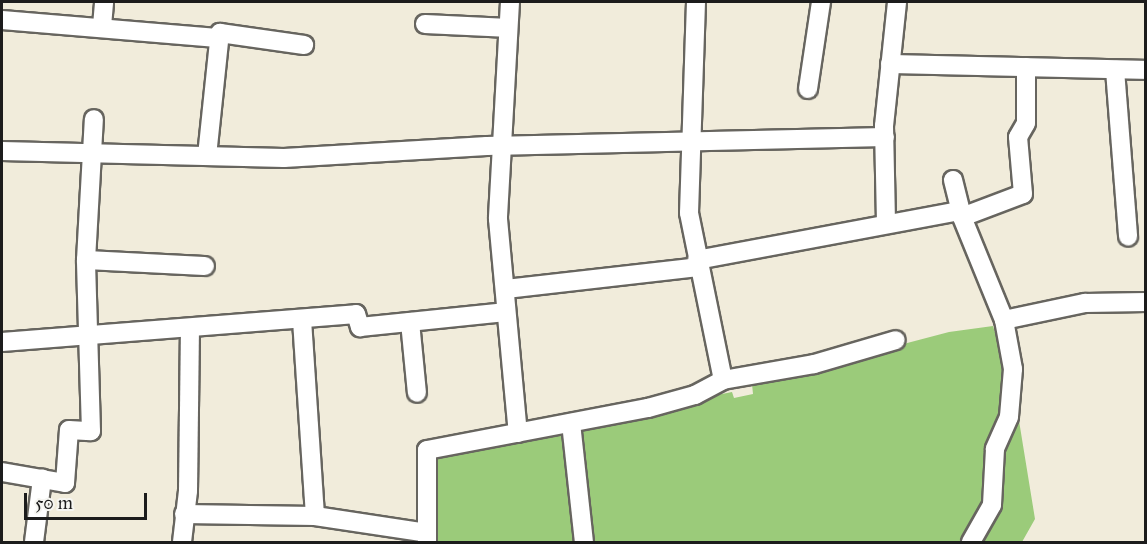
<!DOCTYPE html>
<html>
<head>
<meta charset="utf-8">
<style>
	body { margin:0 }
	#map { position:relative; width:1147px; height:544px; overflow:hidden; background:#f1ecdb; font-family:"IM FELL Great Primer",serif }
	div>[style] { position:absolute }
	.green>* { inset:0; background:#9bcb7a }
	.roads { filter:drop-shadow(2px 0 #67655f) drop-shadow(-2px 0 #67655f) drop-shadow(0 2px #67655f) drop-shadow(0 -2px #67655f) }
	.street>* { height:18px; margin:-9px; padding:0 9px; transform-origin:9px; border-radius:9px; background:#fff }
	span { translate:-50% -50%; white-space:nowrap; text-align:center; line-height:1.15; -webkit-text-stroke:4.5px #f6f6f2; paint-order:stroke }
	.frame { position:absolute; inset:0; border:3px solid #1c1c1c; pointer-events:none }
	.scale { position:absolute; left:24px; top:493px; width:123px; height:27px; box-sizing:border-box; border:3px solid #1c1c1c; border-top:0; padding-left:8px; font-size:18px; line-height:21px; white-space:nowrap; color:#1c1c1c; -webkit-text-stroke:4px #f6f6f2; paint-order:stroke }
</style>
</head>
<body>
<div id="map">
	<div class="green">
		<i style="clip-path:polygon(993px 326px,1015px 396px,1035px 519px,1022px 542px,434px 542px,428px 453px,732px 392px,734px 398px,753px 394px,752px 384px,949px 332px)"></i>
	</div>
	<div class="roads">
		<div class="street">
			<i style="left:510px;top:2px;width:217px;rotate:93.2deg"></i>
			<i style="left:498px;top:219px;width:215px;rotate:84.7deg"></i>
			<i style="left:696px;top:2px;width:211px;rotate:91.9deg"></i>
			<i style="left:689px;top:213px;width:170px;rotate:78.5deg"></i>
			<i style="left:2px;top:20px;width:216px;rotate:4.8deg"></i>
			<i style="left:425px;top:24px;width:83px;rotate:2.8deg"></i>
			<i style="left:102px;top:26px;width:24px;rotate:-85deg"></i>
			<i style="left:890px;top:64px;width:256px;rotate:1.3deg"></i>
			<i style="left:1115px;top:70px;width:167px;rotate:85.5deg"></i>
			<i style="left:808px;top:89px;width:88px;rotate:-81.5deg"></i>
			<i style="left:2px;top:151px;width:282px;rotate:1.4deg"></i>
			<i style="left:284px;top:158px;width:203px;rotate:-3.4deg"></i>
			<i style="left:487px;top:146px;width:398px;rotate:-1.3deg"></i>
			<i style="left:207px;top:156px;width:124px;rotate:-84deg"></i>
			<i style="left:220px;top:33px;width:85px;rotate:8.1deg"></i>
			<i style="left:953px;top:180px;width:38px;rotate:76deg"></i>
			<i style="left:962px;top:217px;width:111px;rotate:67.8deg"></i>
			<i style="left:1004px;top:320px;width:50px;rotate:79.6deg"></i>
			<i style="left:1013px;top:369px;width:48px;rotate:94.8deg"></i>
			<i style="left:1009px;top:417px;width:35px;rotate:114deg"></i>
			<i style="left:995px;top:449px;width:56px;rotate:93.1deg"></i>
			<i style="left:992px;top:505px;width:43px;rotate:119.6deg"></i>
			<i style="left:962px;top:217px;width:65px;rotate:-20.7deg"></i>
			<i style="left:1023px;top:194px;width:57px;rotate:-95deg"></i>
			<i style="left:1018px;top:137px;width:16px;rotate:-60deg"></i>
			<i style="left:1026px;top:123px;width:56px;rotate:-90deg"></i>
			<i style="left:886px;top:222px;width:96px;rotate:-91.2deg"></i>
			<i style="left:884px;top:126px;width:125px;rotate:-84deg"></i>
			<i style="left:86px;top:260px;width:119px;rotate:2.9deg"></i>
			<i style="left:697px;top:260px;width:268px;rotate:-10.6deg"></i>
			<i style="left:506px;top:289px;width:193px;rotate:-6.5deg"></i>
			<i style="left:302px;top:320px;width:196px;rotate:86.2deg"></i>
			<i style="left:1004px;top:320px;width:83px;rotate:-11.9deg"></i>
			<i style="left:1085px;top:303px;width:61px;rotate:-0.9deg"></i>
			<i style="left:410px;top:322px;width:71px;rotate:84.4deg"></i>
			<i style="left:2px;top:342px;width:355px;rotate:-4.5deg"></i>
			<i style="left:356px;top:314px;width:14px;rotate:73deg"></i>
			<i style="left:360px;top:327px;width:145px;rotate:-5.9deg"></i>
			<i style="left:571px;top:423px;width:120px;rotate:83.8deg"></i>
			<i style="left:2px;top:472px;width:64px;rotate:9.9deg"></i>
			<i style="left:65px;top:483px;width:53px;rotate:-85.7deg"></i>
			<i style="left:69px;top:430px;width:22px;rotate:3deg"></i>
			<i style="left:91px;top:431px;width:171px;rotate:-91.7deg"></i>
			<i style="left:86px;top:260px;width:141px;rotate:-86.8deg"></i>
			<i style="left:184px;top:514px;width:131px;rotate:0.9deg"></i>
			<i style="left:315px;top:516px;width:113px;rotate:8.6deg"></i>
			<i style="left:34px;top:542px;width:64px;rotate:-82.8deg"></i>
			<i style="left:182px;top:542px;width:51px;rotate:-83.3deg"></i>
			<i style="left:188px;top:491px;width:162px;rotate:-89.3deg"></i>
			<i style="left:427px;top:542px;width:92px;rotate:-90deg"></i>
			<i style="left:427px;top:450px;width:225px;rotate:-10.8deg"></i>
			<i style="left:648px;top:408px;width:49px;rotate:-15.5deg"></i>
			<i style="left:695px;top:395px;width:32px;rotate:-28deg"></i>
			<i style="left:723px;top:380px;width:92px;rotate:-10deg"></i>
			<i style="left:814px;top:364px;width:85px;rotate:-16.3deg"></i>
		</div>
	</div>
	<div class="frame"></div>
	<div class="scale">50 m</div>
</div>
</body>
</html>
